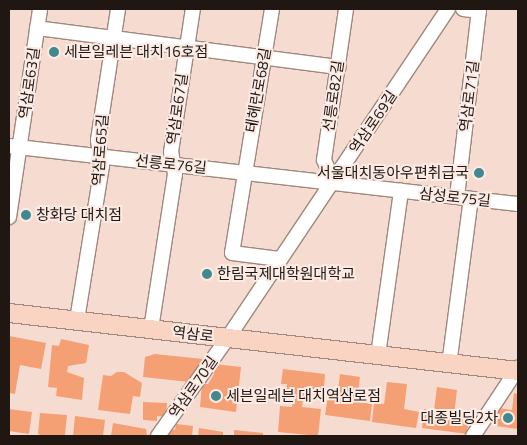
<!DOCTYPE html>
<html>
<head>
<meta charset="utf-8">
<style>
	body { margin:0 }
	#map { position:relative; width:527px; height:445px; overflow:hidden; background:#f6dcd0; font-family:"Titillium Web","Noto Sans KR",sans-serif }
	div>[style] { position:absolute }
	.building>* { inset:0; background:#f59f75 }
	.roads { filter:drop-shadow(1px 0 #9f887d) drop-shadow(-1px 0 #9f887d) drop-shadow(0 1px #9f887d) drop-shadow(0 -1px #9f887d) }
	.minor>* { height:14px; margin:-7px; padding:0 7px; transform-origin:7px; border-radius:7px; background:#fff }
	.major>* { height:18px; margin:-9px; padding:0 9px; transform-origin:9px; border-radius:9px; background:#fad4c2 }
	.dots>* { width:14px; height:14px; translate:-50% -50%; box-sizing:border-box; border:2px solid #fbebe4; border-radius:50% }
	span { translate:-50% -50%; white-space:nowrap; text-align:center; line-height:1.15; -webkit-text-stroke:4px #fbebe4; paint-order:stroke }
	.poi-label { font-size:15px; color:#201713 }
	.left { translate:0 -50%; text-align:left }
	.right { translate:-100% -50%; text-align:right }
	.street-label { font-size:15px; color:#201713 }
	.frame { position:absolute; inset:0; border:10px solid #201713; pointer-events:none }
</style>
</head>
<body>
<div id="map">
	<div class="building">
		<i style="clip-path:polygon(9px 336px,46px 343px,41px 369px,20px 365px,15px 394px,9px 393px)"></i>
		<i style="clip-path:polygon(61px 339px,89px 345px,86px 363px,68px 366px,67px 372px,84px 378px,82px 400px,56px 396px,57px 388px,48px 387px,52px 345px,59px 346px)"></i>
		<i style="clip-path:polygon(155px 354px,203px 359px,203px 363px,189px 382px,143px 377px,145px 357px)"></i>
		<i style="clip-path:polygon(215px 364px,241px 367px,236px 412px,200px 407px,202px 384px,208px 384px,214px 374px)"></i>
		<i style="clip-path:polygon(283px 369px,325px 374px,324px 389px,314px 388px,314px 393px,304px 392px,302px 407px,321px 409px,318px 436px,278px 432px,280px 406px,292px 407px,294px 392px,286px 391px,287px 384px,281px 384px)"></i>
		<i style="clip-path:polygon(117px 372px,124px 372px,142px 383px,140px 397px,133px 396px,130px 414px,98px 410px,103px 375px,111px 376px)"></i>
		<i style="clip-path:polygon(340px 374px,360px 377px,357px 402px,372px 404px,370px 421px,325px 415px,328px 396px,337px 397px)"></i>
		<i style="clip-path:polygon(387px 382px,407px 384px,404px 409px,419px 412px,416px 428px,372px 422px,374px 403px,384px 404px)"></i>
		<i style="clip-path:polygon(437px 387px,457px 390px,454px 415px,469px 417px,467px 434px,422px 428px,424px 409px,434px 410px)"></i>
		<i style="clip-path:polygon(514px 393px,518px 394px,518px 429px,496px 426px,498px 408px,512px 410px)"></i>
		<i style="clip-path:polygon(143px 402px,167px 403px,166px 417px,157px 416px,157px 421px,143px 420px)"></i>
		<i style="clip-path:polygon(9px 409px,32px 412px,29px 434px,9px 431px)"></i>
		<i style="clip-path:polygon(40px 413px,67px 415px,65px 435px,44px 436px,38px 434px)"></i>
		<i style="clip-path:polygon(75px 416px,105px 420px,103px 436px,73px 436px)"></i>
		<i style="clip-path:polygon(113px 423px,146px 429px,147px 436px,111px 436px)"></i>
		<i style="clip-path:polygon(176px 424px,193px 426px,192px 436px,167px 436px,168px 429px,175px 430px)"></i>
		<i style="clip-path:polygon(199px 428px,223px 432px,223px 436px,198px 436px)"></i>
		<i style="clip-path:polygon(234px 430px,263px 433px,263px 436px,234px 436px)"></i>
	</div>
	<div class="roads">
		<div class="minor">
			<i style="left:272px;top:9px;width:247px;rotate:99.3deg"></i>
			<i style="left:232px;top:253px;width:48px;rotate:7.1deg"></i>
			<i style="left:37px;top:28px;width:304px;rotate:7.4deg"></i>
			<i style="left:9px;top:146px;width:512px;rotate:6.5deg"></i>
			<i style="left:333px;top:182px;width:24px;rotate:-112deg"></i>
			<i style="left:324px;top:160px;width:153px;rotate:-81.7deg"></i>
			<i style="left:457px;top:197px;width:187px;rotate:-83.3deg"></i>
			<i style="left:479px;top:11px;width:16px;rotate:-173deg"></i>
			<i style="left:9px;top:217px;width:210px;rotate:-81.5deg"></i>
			<i style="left:77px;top:320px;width:156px;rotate:-80.8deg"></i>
			<i style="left:102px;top:166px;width:26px;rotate:-99deg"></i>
			<i style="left:98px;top:140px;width:133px;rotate:-81.3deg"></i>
			<i style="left:151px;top:329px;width:157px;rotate:-81.2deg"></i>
			<i style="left:175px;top:174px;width:22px;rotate:-100deg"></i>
			<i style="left:171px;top:152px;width:145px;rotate:-81.3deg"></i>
			<i style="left:378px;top:355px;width:166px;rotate:-82deg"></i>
			<i style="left:449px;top:365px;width:167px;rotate:-82.5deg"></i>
			<i style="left:158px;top:436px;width:119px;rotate:-54.6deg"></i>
			<i style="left:227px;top:339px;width:397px;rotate:-56.2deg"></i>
			<i style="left:473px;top:436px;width:82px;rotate:-56.5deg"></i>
		</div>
		<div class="major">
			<i style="left:9px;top:313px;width:512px;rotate:6.5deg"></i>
		</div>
	</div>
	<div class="dots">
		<i style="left:54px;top:52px;background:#41888f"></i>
		<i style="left:479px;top:173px;background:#41888f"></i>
		<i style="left:26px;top:215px;background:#41888f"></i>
		<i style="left:207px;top:274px;background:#41888f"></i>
		<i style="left:216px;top:396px;background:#41888f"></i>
		<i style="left:508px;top:418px;background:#41888f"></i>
	</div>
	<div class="poi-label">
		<span class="left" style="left:64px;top:52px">세븐일레븐 대치16호점</span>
		<span class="right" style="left:469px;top:173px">서울대치동아우편취급국</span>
		<span class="left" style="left:36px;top:215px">창화당 대치점</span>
		<span class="left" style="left:217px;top:274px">한림국제대학원대학교</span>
		<span class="left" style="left:226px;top:396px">세븐일레븐 대치역삼로점</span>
		<span class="right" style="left:498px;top:418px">대종빌딩2차</span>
	</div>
	<div class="street-label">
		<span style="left:29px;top:83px;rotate:-82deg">역삼로63길</span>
		<span style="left:258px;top:90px;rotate:-80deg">테헤란로68길</span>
		<span style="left:333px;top:96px;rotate:-82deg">선릉로82길</span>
		<span style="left:469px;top:96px;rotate:-83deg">역삼로71길</span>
		<span style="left:177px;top:109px;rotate:-82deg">역삼로67길</span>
		<span style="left:373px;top:122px;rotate:-56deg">역삼로69길</span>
		<span style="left:100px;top:150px;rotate:-86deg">역삼로65길</span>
		<span style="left:171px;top:164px;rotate:6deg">선릉로76길</span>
		<span style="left:455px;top:197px;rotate:6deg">삼성로75길</span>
		<span style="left:193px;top:334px;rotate:7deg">역삼로</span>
		<span style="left:193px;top:387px;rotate:-55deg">역삼로70길</span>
	</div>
	<div class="frame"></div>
</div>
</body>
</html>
